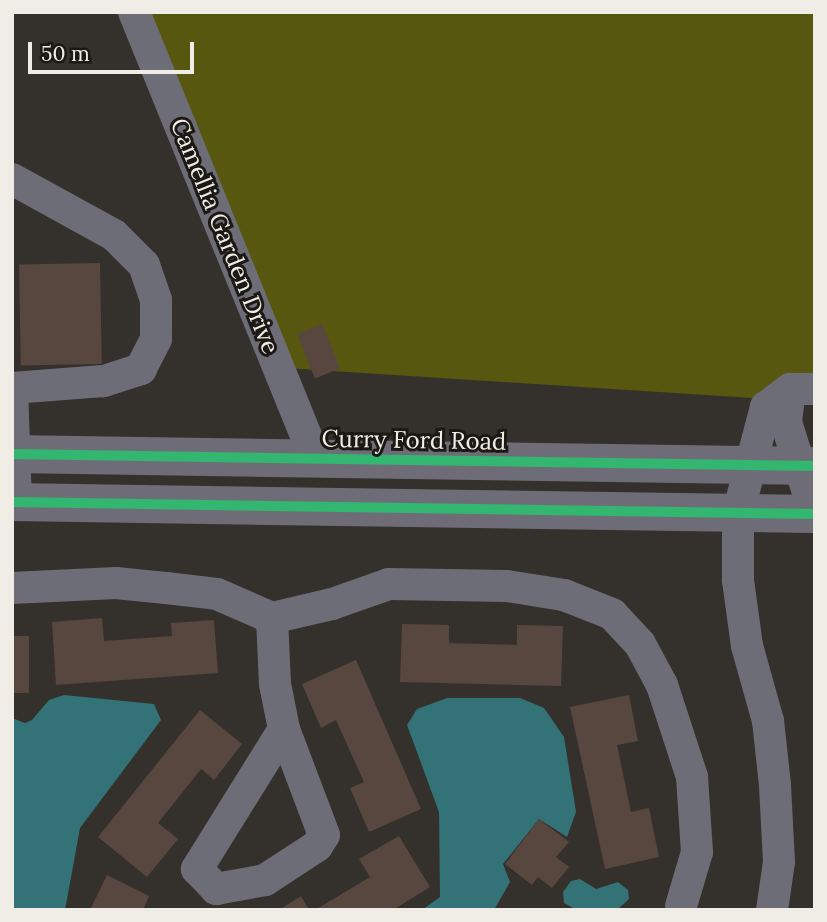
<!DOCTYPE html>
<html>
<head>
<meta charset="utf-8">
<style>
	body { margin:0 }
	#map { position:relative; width:827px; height:922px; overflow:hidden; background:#34302c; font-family:Lora,serif }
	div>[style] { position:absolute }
	.green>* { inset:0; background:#575710 }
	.water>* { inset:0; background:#337276 }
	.building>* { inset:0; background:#58473e; transform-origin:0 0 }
	.minor>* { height:32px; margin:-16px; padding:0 16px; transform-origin:16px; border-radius:16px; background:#6d6d77 }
	.major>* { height:38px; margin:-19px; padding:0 19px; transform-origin:19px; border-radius:19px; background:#6e6d77 }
	.cycleway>* { height:10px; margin:-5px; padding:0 5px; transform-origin:5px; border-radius:5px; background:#33b770 }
	span { translate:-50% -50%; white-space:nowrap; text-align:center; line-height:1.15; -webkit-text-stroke:6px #1c1915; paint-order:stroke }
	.street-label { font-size:24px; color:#f0ece6 }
	.frame { position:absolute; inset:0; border:14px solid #f0ece6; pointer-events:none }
	.scale { position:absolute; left:28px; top:42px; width:166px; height:32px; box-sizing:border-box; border:4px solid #f0ece6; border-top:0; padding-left:9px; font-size:21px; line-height:24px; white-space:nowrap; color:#f0ece6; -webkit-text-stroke:5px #1c1915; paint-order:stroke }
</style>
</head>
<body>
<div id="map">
	<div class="green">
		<i style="clip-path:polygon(141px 12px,815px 12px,815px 402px,286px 368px)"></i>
	</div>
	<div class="water">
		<i style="clip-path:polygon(64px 695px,154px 704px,161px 720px,80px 828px,65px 910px,12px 910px,12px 718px,25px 723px,32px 720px,49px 700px)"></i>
		<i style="clip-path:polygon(447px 698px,520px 698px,544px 708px,564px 737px,576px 812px,567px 837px,539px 819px,503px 864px,510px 882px,494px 910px,422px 910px,440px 897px,439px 812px,407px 725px,417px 709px)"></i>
		<i style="clip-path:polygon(580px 879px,596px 889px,618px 882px,628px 890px,629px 899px,617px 910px,573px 908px,564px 903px,563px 892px,571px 881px)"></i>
	</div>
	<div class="building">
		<i style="left:100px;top:263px;width:101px;height:81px;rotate:89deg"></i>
		<i style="left:322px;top:324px;width:48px;height:27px;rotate:68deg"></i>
		<i style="clip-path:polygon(102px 618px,104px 641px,172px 636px,171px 623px,214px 620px,218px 673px,56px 685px,52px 622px)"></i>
		<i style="clip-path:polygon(402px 624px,449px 625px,449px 643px,517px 645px,517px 625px,563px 626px,561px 686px,400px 682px)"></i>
		<i style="left:12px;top:636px;width:17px;height:57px"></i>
		<i style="clip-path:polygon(356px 660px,421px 809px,369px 832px,350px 788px,364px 782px,336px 720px,321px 728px,302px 684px)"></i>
		<i style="clip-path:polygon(629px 695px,638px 741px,617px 745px,631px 812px,649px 808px,659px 857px,605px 869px,570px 707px)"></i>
		<i style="clip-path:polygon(200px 710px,242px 744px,214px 780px,201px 769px,158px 823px,178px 839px,147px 877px,98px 837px)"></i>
		<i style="clip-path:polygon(539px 819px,569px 842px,556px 857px,569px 867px,552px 888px,538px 877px,532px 885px,505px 864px)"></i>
		<i style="clip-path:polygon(399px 836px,430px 887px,393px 910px,315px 910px,370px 877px,359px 859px)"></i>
		<i style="clip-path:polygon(107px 875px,149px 896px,143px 910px,90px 910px)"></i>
		<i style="clip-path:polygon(301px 896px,309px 910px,279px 910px)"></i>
	</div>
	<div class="minor">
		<i style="left:134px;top:12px;width:484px;rotate:67.9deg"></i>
		<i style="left:12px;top:179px;width:116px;rotate:28.8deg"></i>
		<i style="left:114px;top:235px;width:42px;rotate:45deg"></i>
		<i style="left:144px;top:265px;width:37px;rotate:71deg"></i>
		<i style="left:156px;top:300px;width:39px;rotate:90deg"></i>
		<i style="left:156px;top:339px;width:34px;rotate:117deg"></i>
		<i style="left:141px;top:369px;width:40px;rotate:162deg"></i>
		<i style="left:103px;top:381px;width:91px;rotate:175.6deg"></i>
		<i style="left:12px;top:388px;width:115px;rotate:88deg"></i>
		<i style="left:790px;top:389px;width:33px;rotate:97deg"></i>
		<i style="left:786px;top:422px;width:97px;rotate:72.7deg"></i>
		<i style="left:12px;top:588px;width:104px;rotate:-2.8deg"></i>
		<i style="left:116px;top:583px;width:50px;rotate:5.7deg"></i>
		<i style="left:166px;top:588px;width:51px;rotate:6.7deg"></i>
		<i style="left:217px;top:594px;width:60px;rotate:23.6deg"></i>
		<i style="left:272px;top:618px;width:62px;rotate:-13.1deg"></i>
		<i style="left:332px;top:604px;width:60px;rotate:-19.3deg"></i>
		<i style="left:389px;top:584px;width:118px;rotate:1deg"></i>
		<i style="left:507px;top:586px;width:58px;rotate:9deg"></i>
		<i style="left:564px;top:595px;width:52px;rotate:21.6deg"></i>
		<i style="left:612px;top:614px;width:41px;rotate:47deg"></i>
		<i style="left:640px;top:644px;width:47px;rotate:61.8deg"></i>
		<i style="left:662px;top:685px;width:97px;rotate:71.9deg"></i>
		<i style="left:692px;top:777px;width:75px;rotate:86.2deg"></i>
		<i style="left:697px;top:852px;width:56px;rotate:106.5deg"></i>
		<i style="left:272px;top:618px;width:66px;rotate:87.4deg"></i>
		<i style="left:275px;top:684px;width:46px;rotate:78.7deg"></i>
		<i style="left:284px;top:729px;width:165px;rotate:121.9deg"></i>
		<i style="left:197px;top:869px;width:28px;rotate:46deg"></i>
		<i style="left:216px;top:889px;width:50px;rotate:-10.4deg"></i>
		<i style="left:265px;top:880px;width:62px;rotate:-33.2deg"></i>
		<i style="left:317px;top:846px;width:13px;rotate:-58deg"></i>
		<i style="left:324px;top:835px;width:113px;rotate:-110.7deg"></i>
		<i style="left:772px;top:910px;width:49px;rotate:-81.7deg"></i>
		<i style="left:779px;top:862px;width:77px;rotate:-93deg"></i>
		<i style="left:775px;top:785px;width:64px;rotate:-96.2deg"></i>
		<i style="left:768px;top:721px;width:78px;rotate:-105.6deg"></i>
		<i style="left:747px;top:646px;width:67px;rotate:-97.8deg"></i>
		<i style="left:738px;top:580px;width:67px;rotate:-90deg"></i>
		<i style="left:738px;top:513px;width:110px;rotate:-75.2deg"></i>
		<i style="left:766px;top:407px;width:30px;rotate:-37deg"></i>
		<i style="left:790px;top:389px;width:25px"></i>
	</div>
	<div class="major">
		<i style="left:12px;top:454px;width:803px;rotate:0.86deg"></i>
		<i style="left:12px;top:502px;width:803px;rotate:0.86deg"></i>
	</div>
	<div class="cycleway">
		<i style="left:12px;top:454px;width:803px;rotate:0.86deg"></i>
		<i style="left:12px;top:502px;width:803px;rotate:0.86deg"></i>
	</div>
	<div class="street-label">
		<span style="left:225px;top:236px;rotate:68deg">Camellia Garden Drive</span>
		<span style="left:414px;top:440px;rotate:1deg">Curry Ford Road</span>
	</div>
	<div class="frame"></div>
	<div class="scale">50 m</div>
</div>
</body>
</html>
